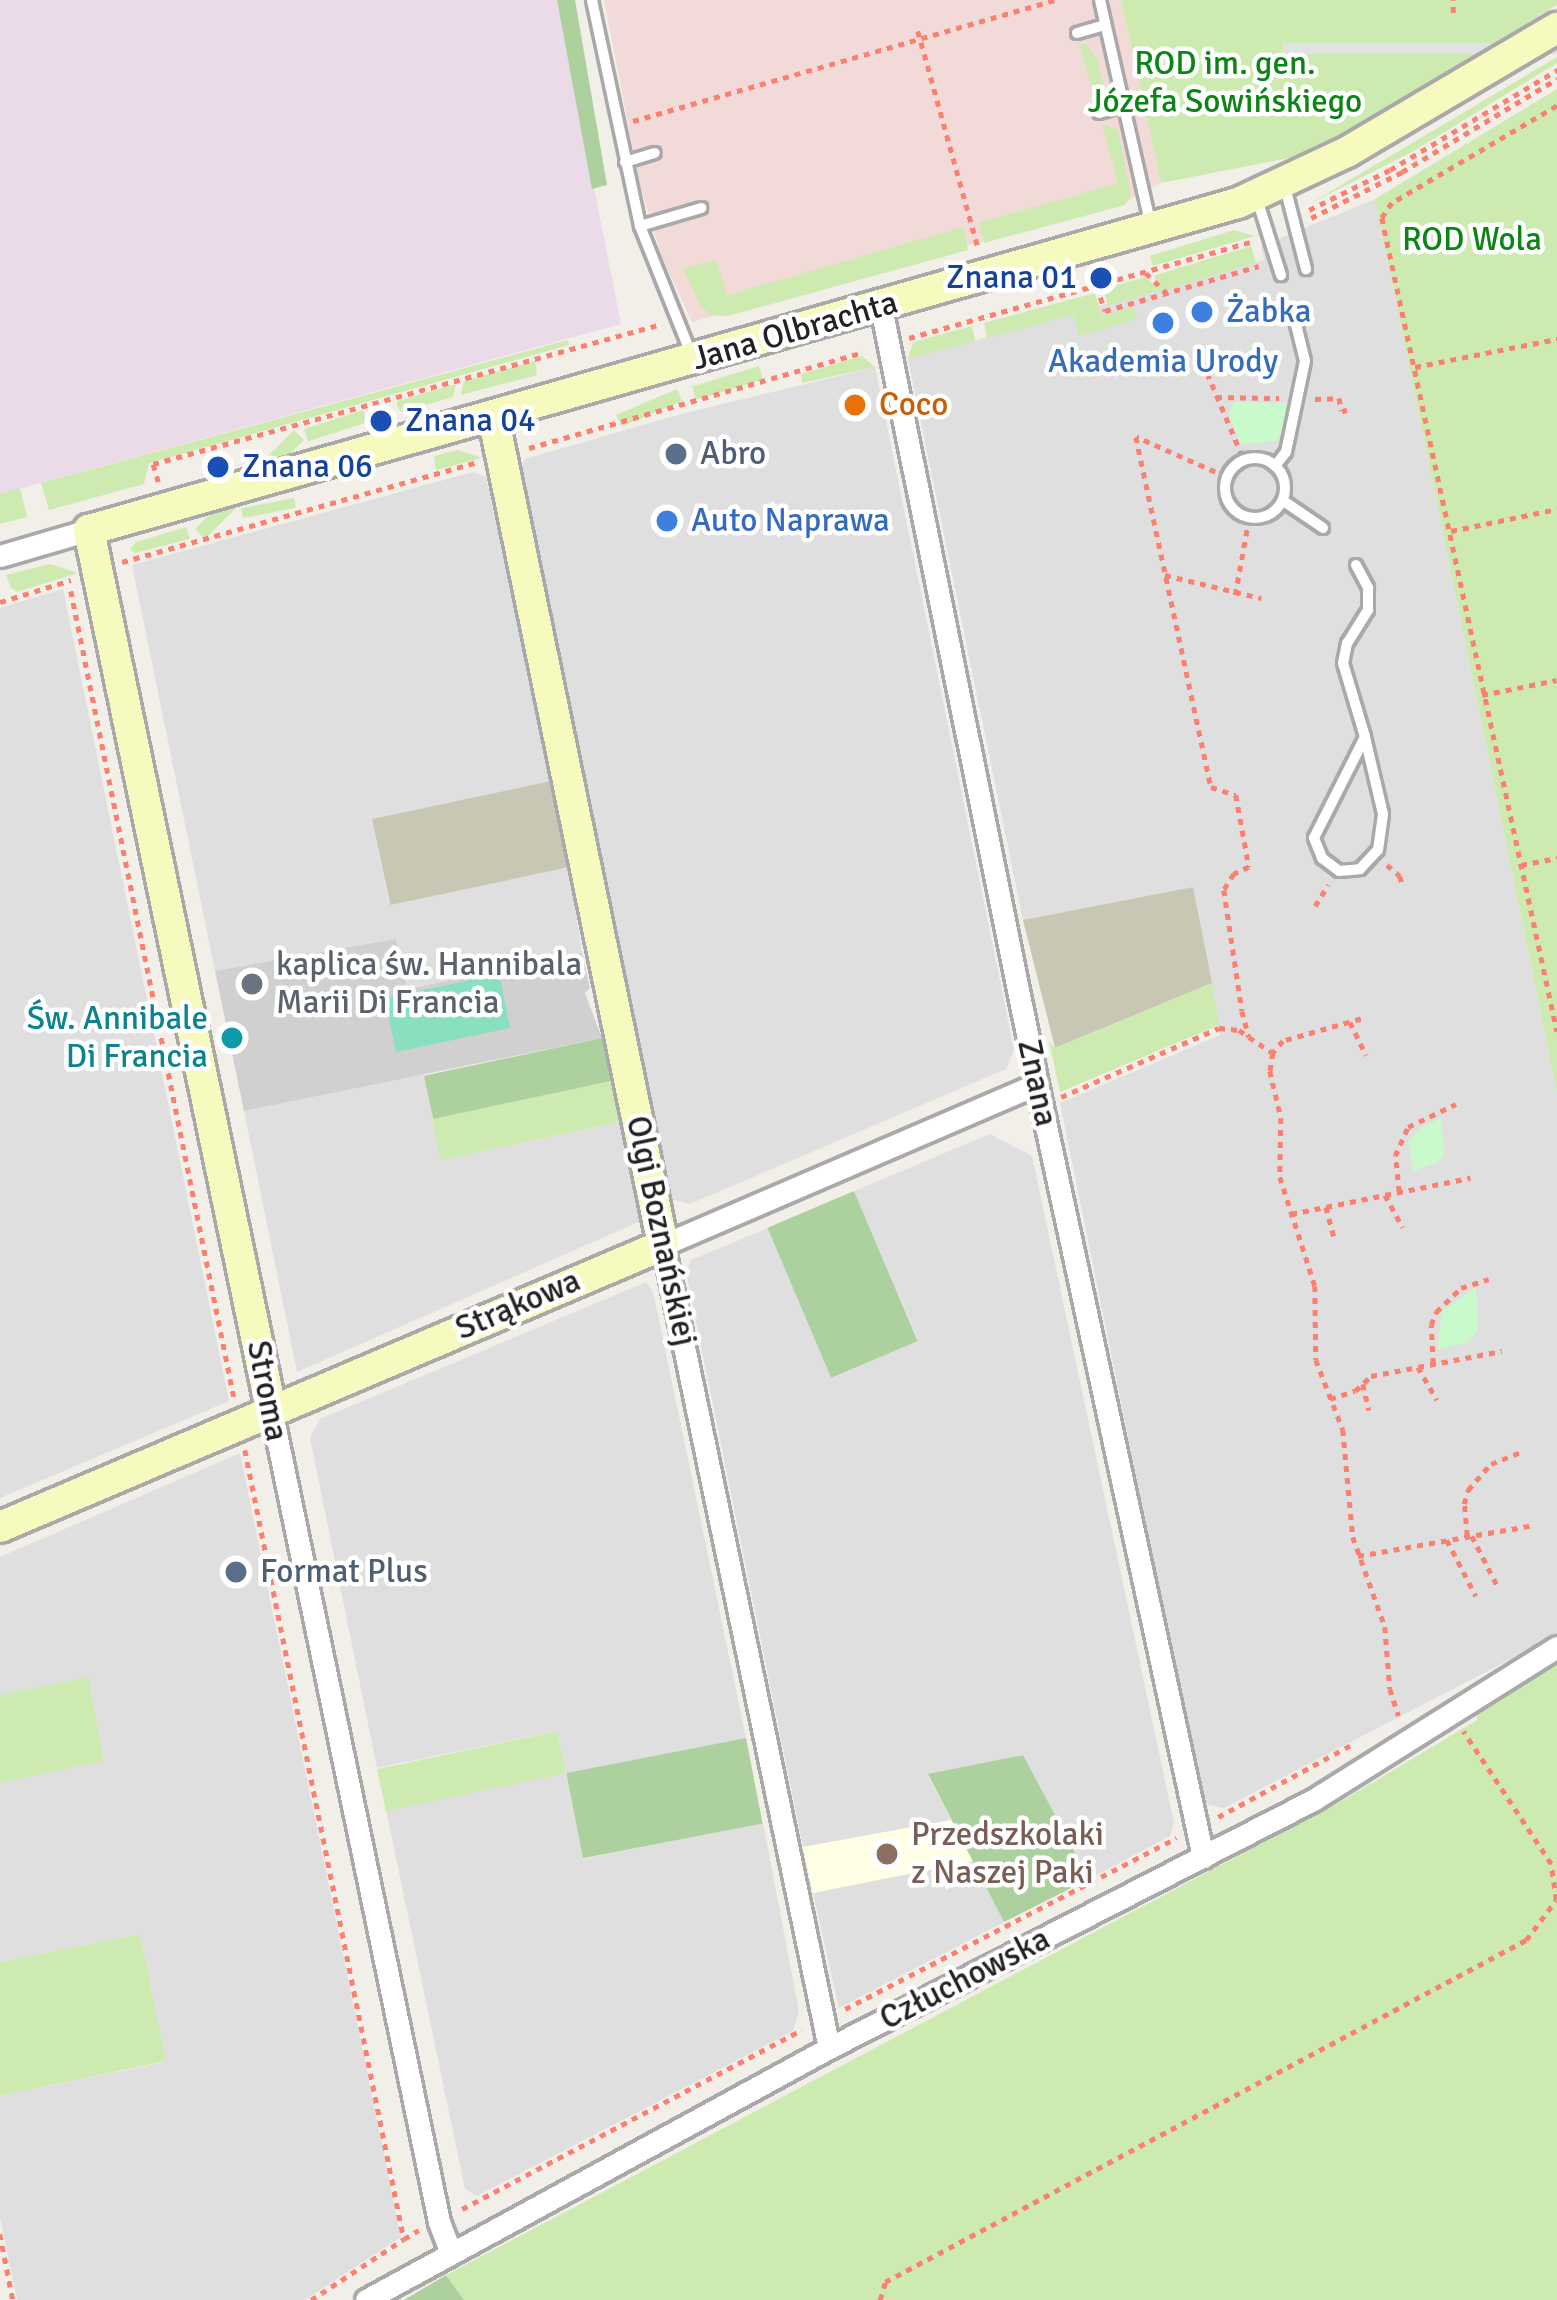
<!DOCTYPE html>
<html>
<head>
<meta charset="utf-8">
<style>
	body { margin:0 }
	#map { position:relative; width:1557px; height:2300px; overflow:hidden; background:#f2efe9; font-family:Signika,sans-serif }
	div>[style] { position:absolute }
	.residential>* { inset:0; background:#e0dfdf }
	.commercial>* { inset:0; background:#f2dad9 }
	.industrial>* { inset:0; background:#ebdbe8 }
	.education>* { inset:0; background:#ffffe5 }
	.religious>* { inset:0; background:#d0d0d0 }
	.construction>* { inset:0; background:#c7c7b4; transform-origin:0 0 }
	.grass>* { inset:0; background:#cdebb0; transform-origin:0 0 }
	.forest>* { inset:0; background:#add19e; transform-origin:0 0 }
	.park>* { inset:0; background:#c8facc }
	.pitch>* { inset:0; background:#88e0be; transform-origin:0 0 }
	.parking>* { inset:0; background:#e2e2e2; transform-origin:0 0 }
	.path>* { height:4.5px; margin-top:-2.25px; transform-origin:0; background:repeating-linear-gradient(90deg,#fa8072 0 6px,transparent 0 12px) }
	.roads { filter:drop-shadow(3px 0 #a9a9a9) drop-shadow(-3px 0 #a9a9a9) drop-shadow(0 3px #a9a9a9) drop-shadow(0 -3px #a9a9a9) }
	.lane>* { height:10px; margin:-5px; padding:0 5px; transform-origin:5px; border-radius:5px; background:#fff }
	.lane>.ring { margin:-5px; padding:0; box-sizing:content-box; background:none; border:10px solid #fff; border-radius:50% }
	.street>* { height:21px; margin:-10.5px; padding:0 10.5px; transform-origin:10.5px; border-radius:10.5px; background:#fff }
	.secondary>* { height:30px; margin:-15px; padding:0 15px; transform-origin:15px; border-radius:15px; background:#f7fabf }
	.dots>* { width:33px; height:33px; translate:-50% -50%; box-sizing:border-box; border:6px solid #fff; border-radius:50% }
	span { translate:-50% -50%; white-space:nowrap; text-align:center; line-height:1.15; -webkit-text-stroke:9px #fff; paint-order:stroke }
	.park-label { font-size:33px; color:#0c8416 }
	.transit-label { font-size:33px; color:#164399 }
	.right { translate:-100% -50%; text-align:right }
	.left { translate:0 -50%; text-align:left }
	.shop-label { font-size:33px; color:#366cbe }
	.street-label { font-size:33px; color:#222 }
	.food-label { font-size:33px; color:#c56008 }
	.service-label { font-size:33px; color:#4e5e75 }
	.worship-label { font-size:33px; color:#5b616d }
	.culture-label { font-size:33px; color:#0d838f }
	.education-label { font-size:33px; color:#785e54 }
</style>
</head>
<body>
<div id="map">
	<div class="residential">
		<i style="clip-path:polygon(1375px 199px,1557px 1093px,1557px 1635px,1224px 1808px,1203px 1804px,1060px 1103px,1220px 1035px,1193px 887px,1023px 920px,908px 359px,1264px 260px,1261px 246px)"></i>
		<i style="clip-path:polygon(875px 367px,1014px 1050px,1006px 1069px,690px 1204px,670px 1199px,521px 467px,525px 459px,681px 414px)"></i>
		<i style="clip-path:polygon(473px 472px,486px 477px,551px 781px,372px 819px,389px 903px,569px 867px,582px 953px,406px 989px,396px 940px,215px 971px,132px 565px)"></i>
		<i style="clip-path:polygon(63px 589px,229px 1401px,0 1498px,0 608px)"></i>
		<i style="clip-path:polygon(424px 1074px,441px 1160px,620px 1122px,641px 1221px,297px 1372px,244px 1111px)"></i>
		<i style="clip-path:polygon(990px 1134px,1032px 1156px,1174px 1823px,1170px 1836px,1089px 1879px,1022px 1755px,928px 1776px,951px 1820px,803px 1847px,686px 1272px,691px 1260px,768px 1228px,796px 1286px,918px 1340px,854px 1191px)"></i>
		<i style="clip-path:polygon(646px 1282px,653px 1291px,746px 1738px,567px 1773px,583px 1859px,763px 1823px,799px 2011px,793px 2031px,477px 2196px,465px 2189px,386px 1810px,566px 1772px,556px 1731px,377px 1768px,310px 1438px,320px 1419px)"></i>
		<i style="clip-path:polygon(240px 1453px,401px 2237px,305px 2300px,17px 2300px,0 2217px,0 2096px,165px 2062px,140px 1934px,0 1962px,0 1783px,104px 1760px,87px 1678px,0 1695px,0 1557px)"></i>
		<i style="clip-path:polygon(973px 1861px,1004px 1922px,839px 2008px,813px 1893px)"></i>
	</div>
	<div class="commercial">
		<i style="clip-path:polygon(604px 0,1121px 0,1161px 183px,1124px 202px,692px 322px,662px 257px,640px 185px)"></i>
	</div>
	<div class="industrial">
		<i style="clip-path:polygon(0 0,557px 0,621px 324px,0 494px)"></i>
	</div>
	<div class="education">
		<i style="clip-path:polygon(951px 1820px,973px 1861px,813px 1893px,803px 1847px)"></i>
	</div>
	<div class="religious">
		<i style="clip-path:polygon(396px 939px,407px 989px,582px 953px,590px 988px,585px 993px,602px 1038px,244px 1111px,215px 971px)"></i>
	</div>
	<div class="construction">
		<i style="left:551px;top:781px;width:88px;height:183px;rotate:78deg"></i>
		<i style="clip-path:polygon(1193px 887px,1212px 983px,1055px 1048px,1023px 920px)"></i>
	</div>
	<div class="grass">
		<i style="clip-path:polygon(1121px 0,1557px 0,1557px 5px,1309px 154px,1161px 183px)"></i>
		<i style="clip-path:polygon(1079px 44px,1087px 45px,1097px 59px,1105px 93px,1096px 102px)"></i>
		<i style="clip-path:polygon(1557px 57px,1557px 63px,1412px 152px,1311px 203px)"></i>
		<i style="clip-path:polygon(1557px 89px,1557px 1093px,1375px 199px)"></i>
		<i style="clip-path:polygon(1102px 124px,1118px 130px,1131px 196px,1125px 205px,984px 243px,978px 223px,1118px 183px)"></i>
		<i style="clip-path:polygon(963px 227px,968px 250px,728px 316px,711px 315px,701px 306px,683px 269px,716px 260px,727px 295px)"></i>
		<i style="clip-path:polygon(1234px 230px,1255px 236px,1153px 266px,1150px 256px)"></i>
		<i style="left:1251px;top:246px;width:17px;height:101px;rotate:73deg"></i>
		<i style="clip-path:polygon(1145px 277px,1160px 290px,1108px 306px,1103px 289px)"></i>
		<i style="clip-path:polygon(1095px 293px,1102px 316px,1133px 307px,1137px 319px,1079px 336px,1073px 315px,987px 338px,984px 323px)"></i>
		<i style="clip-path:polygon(972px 326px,975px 341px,908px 359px,913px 342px)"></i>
		<i style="clip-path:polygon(568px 340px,569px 345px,149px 463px,144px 484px,49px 510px,41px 483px)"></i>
		<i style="clip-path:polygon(862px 356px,875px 367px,802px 383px,801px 374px)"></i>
		<i style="clip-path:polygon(535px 361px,537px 375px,461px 395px,464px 381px)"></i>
		<i style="left:759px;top:366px;width:14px;height:70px;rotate:73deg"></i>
		<i style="clip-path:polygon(456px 384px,453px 397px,401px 412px,397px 406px,397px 401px)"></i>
		<i style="left:677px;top:389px;width:13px;height:66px;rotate:67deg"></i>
		<i style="left:363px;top:410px;width:13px;height:62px;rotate:72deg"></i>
		<i style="left:294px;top:430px;width:14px;height:140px;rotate:45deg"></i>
		<i style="clip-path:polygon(458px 450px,482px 458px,436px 470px,434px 456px)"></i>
		<i style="clip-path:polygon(20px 488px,27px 517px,0 524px,0 494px)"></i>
		<i style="left:294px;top:498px;width:10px;height:54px;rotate:79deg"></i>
		<i style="clip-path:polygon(186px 527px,190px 539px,135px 553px,130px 549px,136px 542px)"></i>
		<i style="clip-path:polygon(50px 564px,78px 573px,17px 592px,11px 588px,6px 575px)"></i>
		<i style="clip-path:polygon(1212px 983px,1219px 1025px,1060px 1092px,1049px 1041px,1055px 1048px)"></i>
		<i style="left:611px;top:1081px;width:42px;height:183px;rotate:78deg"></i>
		<i style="clip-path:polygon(1557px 1661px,1557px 2300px,464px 2300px,446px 2275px,1340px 1802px,1477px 1720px,1479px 1704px,1489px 1696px)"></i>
		<i style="clip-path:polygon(88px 1677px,104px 1761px,0 1783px,0 1695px)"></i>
		<i style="left:557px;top:1731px;width:43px;height:184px;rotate:78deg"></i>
		<i style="clip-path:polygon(140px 1934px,166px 2061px,0 2096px,0 1962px)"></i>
	</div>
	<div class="forest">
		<i style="clip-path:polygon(557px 0,575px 0,607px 185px,592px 189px)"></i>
		<i style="left:602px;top:1038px;width:44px;height:182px;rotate:78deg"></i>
		<i style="left:854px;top:1191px;width:163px;height:94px;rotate:67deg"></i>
		<i style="left:746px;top:1738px;width:87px;height:183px;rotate:79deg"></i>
		<i style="clip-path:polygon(1023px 1755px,1089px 1879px,1004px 1922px,928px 1774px)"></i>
		<i style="clip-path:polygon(446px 2275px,464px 2300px,404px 2300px)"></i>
	</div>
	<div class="park">
		<i style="clip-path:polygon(1233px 402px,1290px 403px,1284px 430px,1276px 441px,1241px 444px,1229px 414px)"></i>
		<i style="clip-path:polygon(1441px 1118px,1444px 1154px,1438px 1162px,1414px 1171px,1408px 1142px,1419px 1129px)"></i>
		<i style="clip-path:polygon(1476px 1287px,1478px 1330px,1467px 1343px,1437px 1349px,1442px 1311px)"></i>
	</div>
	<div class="pitch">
		<i style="left:499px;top:974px;width:55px;height:117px;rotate:78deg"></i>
	</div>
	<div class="parking">
		<i style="left:1557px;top:43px;width:11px;height:274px;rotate:90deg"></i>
	</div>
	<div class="path">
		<i style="left:1453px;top:13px;width:13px;rotate:-90deg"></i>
		<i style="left:918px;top:31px;width:224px;rotate:74.5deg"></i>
		<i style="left:1557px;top:106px;width:191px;rotate:149.5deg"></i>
		<i style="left:1392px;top:203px;width:18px;rotate:124deg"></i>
		<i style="left:1382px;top:218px;width:832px;rotate:77.85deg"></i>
		<i style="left:633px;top:121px;width:440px;rotate:-16deg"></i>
		<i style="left:1309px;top:210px;width:90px;rotate:-26.3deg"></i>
		<i style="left:1390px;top:170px;width:195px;rotate:-30.9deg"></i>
		<i style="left:1311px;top:218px;width:102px;rotate:-26.8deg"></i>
		<i style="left:1402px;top:172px;width:181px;rotate:-31deg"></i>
		<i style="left:1146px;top:273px;width:29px;rotate:44deg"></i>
		<i style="left:1097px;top:286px;width:26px;rotate:72deg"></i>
		<i style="left:1105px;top:311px;width:160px;rotate:-16.3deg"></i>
		<i style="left:909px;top:338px;width:354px;rotate:-15.7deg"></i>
		<i style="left:1198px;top:351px;width:118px;rotate:67.1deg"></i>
		<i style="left:1415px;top:367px;width:145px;rotate:-11.2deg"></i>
		<i style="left:1216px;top:397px;width:63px;rotate:0.9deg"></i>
		<i style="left:1315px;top:399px;width:24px;rotate:-2deg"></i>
		<i style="left:1339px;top:398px;width:13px;rotate:77deg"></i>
		<i style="left:1342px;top:411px;width:5px;rotate:-11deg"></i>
		<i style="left:529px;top:448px;width:348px;rotate:-16deg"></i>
		<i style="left:1226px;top:477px;width:98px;rotate:-156deg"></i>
		<i style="left:1136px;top:437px;width:358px;rotate:77.9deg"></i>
		<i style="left:1211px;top:787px;width:26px;rotate:18deg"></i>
		<i style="left:1236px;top:795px;width:73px;rotate:79.8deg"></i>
		<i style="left:1249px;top:867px;width:17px;rotate:155deg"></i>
		<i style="left:1234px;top:874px;width:19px;rotate:122deg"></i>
		<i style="left:1224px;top:890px;width:122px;rotate:81.5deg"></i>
		<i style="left:1242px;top:1011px;width:27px;rotate:75deg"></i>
		<i style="left:1249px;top:1037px;width:29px;rotate:34deg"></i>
		<i style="left:158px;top:482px;width:19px;rotate:-106deg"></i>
		<i style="left:153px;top:464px;width:528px;rotate:-15.38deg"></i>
		<i style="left:1451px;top:531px;width:108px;rotate:-11.7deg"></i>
		<i style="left:122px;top:562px;width:367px;rotate:-15.7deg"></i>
		<i style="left:1165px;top:575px;width:99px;rotate:13.5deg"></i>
		<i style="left:71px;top:591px;width:822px;rotate:78.57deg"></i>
		<i style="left:1235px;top:595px;width:78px;rotate:-79.7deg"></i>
		<i style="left:0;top:602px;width:74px;rotate:-17.2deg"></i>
		<i style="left:1482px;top:695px;width:76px;rotate:-11.3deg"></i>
		<i style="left:1387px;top:865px;width:17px;rotate:40deg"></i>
		<i style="left:1400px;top:876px;width:11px;rotate:75deg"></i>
		<i style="left:1521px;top:865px;width:37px;rotate:-11deg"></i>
		<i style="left:1315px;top:906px;width:25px;rotate:-58deg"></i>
		<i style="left:1361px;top:1019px;width:81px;rotate:164.2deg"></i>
		<i style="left:1283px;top:1041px;width:16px;rotate:130deg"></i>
		<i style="left:1273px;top:1053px;width:18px;rotate:99deg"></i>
		<i style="left:1270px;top:1071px;width:48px;rotate:76.8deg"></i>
		<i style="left:1281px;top:1118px;width:59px;rotate:91deg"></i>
		<i style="left:1280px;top:1177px;width:114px;rotate:72.2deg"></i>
		<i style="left:1315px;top:1286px;width:74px;rotate:89.2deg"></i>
		<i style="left:1316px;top:1360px;width:75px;rotate:68.9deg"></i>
		<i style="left:1343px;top:1430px;width:107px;rotate:84.7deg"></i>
		<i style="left:1353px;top:1537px;width:96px;rotate:70.4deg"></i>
		<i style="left:1385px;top:1627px;width:62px;rotate:85.4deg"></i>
		<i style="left:1390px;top:1689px;width:28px;rotate:72deg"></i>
		<i style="left:1350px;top:1022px;width:37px;rotate:64deg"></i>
		<i style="left:1061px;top:1097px;width:172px;rotate:-23.6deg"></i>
		<i style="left:1219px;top:1028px;width:20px;rotate:6deg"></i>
		<i style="left:1239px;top:1030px;width:12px;rotate:35deg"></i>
		<i style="left:1399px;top:1192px;width:36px;rotate:-96deg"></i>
		<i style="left:1395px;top:1156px;width:32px;rotate:-66deg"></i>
		<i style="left:1408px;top:1127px;width:53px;rotate:-25.6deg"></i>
		<i style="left:1385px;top:1195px;width:37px;rotate:61deg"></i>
		<i style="left:1326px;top:1207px;width:31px;rotate:75deg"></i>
		<i style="left:1291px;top:1214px;width:183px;rotate:-11.4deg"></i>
		<i style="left:1433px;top:1364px;width:39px;rotate:-93deg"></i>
		<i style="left:1431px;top:1325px;width:14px;rotate:-69deg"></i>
		<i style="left:1436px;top:1312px;width:35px;rotate:-44deg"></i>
		<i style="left:1461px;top:1288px;width:29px;rotate:-18deg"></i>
		<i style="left:1418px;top:1367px;width:38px;rotate:60deg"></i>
		<i style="left:1363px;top:1384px;width:27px;rotate:77deg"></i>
		<i style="left:1330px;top:1399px;width:26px;rotate:-18deg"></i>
		<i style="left:1355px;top:1391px;width:22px;rotate:-43deg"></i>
		<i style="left:1371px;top:1376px;width:133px;rotate:-10.8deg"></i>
		<i style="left:245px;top:1450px;width:805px;rotate:78.61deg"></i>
		<i style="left:404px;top:2239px;width:17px;rotate:-31deg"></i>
		<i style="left:1467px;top:1536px;width:32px;rotate:-95deg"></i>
		<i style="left:1464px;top:1504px;width:15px;rotate:-74deg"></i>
		<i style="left:1468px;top:1490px;width:35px;rotate:-49deg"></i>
		<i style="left:1491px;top:1464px;width:32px;rotate:-22deg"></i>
		<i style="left:1472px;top:1536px;width:55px;rotate:63deg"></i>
		<i style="left:1447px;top:1540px;width:63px;rotate:62.6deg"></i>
		<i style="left:1358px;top:1556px;width:179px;rotate:-10deg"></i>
		<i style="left:1218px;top:1817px;width:151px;rotate:-28.4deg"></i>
		<i style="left:845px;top:2009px;width:373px;rotate:-27.3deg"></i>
		<i style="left:462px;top:2209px;width:384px;rotate:-27.8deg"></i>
		<i style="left:0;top:2234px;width:67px;rotate:78.9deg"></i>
		<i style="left:311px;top:2300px;width:111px;rotate:-33.3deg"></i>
		<i style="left:880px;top:2300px;width:19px;rotate:-74deg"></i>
		<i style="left:885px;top:2282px;width:727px;rotate:-28.08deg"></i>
		<i style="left:1526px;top:1940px;width:50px;rotate:-53.1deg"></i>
		<i style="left:1556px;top:1900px;width:36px;rotate:-98deg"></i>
		<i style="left:1551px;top:1864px;width:159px;rotate:-123.5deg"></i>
	</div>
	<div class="roads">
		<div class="lane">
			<i style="left:592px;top:0;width:231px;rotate:78deg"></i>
			<i style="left:640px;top:226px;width:140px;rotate:68.2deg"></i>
			<i style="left:1100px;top:0;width:232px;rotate:77.3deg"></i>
			<i style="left:1077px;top:33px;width:29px;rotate:-16deg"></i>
			<i style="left:1099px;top:113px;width:26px;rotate:-16deg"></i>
			<i style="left:625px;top:162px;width:31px;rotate:-17deg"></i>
			<i style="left:1285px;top:187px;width:85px;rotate:75.6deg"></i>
			<i style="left:1257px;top:199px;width:80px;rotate:72.5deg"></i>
			<i style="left:640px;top:226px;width:64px;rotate:-16.4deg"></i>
			<i class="ring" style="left:1225px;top:458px;width:50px;height:50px"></i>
			<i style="left:1275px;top:466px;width:18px;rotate:-52deg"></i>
			<i style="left:1286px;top:452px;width:93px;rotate:-78.2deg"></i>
			<i style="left:1305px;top:361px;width:50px;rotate:-103.8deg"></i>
			<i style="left:1285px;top:502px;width:46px;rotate:34.4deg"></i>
			<i style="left:1356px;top:565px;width:26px;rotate:62deg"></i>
			<i style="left:1368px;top:588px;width:22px;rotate:90deg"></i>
			<i style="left:1368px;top:610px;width:39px;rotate:122deg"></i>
			<i style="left:1347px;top:643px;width:20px;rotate:101deg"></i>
			<i style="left:1343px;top:663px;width:77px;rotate:73.4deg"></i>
			<i style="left:1365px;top:737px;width:113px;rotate:116.8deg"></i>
			<i style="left:1314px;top:838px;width:22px;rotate:68deg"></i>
			<i style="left:1322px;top:858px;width:21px;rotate:37deg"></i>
			<i style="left:1339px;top:871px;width:21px;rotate:-5deg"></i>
			<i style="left:1360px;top:869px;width:26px;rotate:-47deg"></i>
			<i style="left:1378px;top:850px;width:36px;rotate:-82deg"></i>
			<i style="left:1383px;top:814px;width:79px;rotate:-103.2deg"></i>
		</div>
		<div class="street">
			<i style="left:881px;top:307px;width:793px;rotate:78.65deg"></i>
			<i style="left:1037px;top:1084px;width:791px;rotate:77.88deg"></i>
			<i style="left:0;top:556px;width:93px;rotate:-16.3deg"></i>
			<i style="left:271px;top:1409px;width:830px;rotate:78.32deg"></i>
			<i style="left:439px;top:2222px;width:31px;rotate:69deg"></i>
			<i style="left:829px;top:2048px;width:820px;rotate:-101.68deg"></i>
			<i style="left:663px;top:1245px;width:407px;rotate:-23.3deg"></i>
			<i style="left:366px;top:2300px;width:527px;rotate:-28.56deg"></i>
			<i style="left:829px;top:2048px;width:544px;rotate:-27.13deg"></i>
			<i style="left:1313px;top:1800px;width:288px;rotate:-32.1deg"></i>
		</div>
		<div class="secondary">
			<i style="left:271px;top:1409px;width:898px;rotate:-101.7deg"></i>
			<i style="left:89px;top:530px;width:1195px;rotate:-15.89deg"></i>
			<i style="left:1238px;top:203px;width:120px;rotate:-25.1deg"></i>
			<i style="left:1347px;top:152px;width:244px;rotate:-30.6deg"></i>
			<i style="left:0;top:1527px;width:720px;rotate:-23.04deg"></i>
			<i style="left:663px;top:1245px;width:847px;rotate:-101.58deg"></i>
		</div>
	</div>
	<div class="dots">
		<i style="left:1101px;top:278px;background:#1a4fb4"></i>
		<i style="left:1202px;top:312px;background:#3f7fe0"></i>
		<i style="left:1163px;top:323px;background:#3f7fe0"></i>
		<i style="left:855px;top:405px;background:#e8710a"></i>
		<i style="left:381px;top:421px;background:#1a4fb4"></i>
		<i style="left:676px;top:454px;background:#5c6f8a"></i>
		<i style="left:218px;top:467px;background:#1a4fb4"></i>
		<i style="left:667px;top:521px;background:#3f7fe0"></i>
		<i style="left:252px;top:984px;background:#6b7280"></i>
		<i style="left:232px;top:1038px;background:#0f9aa8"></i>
		<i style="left:236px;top:1572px;background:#5c6f8a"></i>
		<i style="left:887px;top:1854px;background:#8d6e63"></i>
	</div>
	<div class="park-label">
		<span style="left:1225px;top:83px">ROD im. gen.<br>Józefa Sowińskiego</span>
		<span style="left:1472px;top:240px">ROD Wola</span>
	</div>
	<div class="transit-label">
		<span class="right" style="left:1077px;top:278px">Znana 01</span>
		<span class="left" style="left:405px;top:421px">Znana 04</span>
		<span class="left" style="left:242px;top:467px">Znana 06</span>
	</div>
	<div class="shop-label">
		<span class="left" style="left:1226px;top:312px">Żabka</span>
		<span style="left:1163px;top:362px">Akademia Urody</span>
		<span class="left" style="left:691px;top:521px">Auto Naprawa</span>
	</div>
	<div class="street-label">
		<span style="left:795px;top:331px;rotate:-16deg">Jana Olbrachta</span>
		<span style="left:1037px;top:1083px;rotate:78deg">Znana</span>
		<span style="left:661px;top:1231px;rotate:78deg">Olgi Boznańskiej</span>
		<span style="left:518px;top:1305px;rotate:-23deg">Strąkowa</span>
		<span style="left:267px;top:1391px;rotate:79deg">Stroma</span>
		<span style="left:965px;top:1979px;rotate:-27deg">Człuchowska</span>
	</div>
	<div class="food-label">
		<span class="left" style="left:879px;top:405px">Coco</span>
	</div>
	<div class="service-label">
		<span class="left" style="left:700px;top:454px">Abro</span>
		<span class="left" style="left:260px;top:1572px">Format Plus</span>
	</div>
	<div class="worship-label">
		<span class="left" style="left:276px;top:984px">kaplica św. Hannibala<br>Marii Di Francia</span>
	</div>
	<div class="culture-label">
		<span class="right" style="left:208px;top:1038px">Św. Annibale<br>Di Francia</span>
	</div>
	<div class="education-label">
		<span class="left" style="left:911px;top:1854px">Przedszkolaki<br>z Naszej Paki</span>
	</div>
</div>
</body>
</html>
